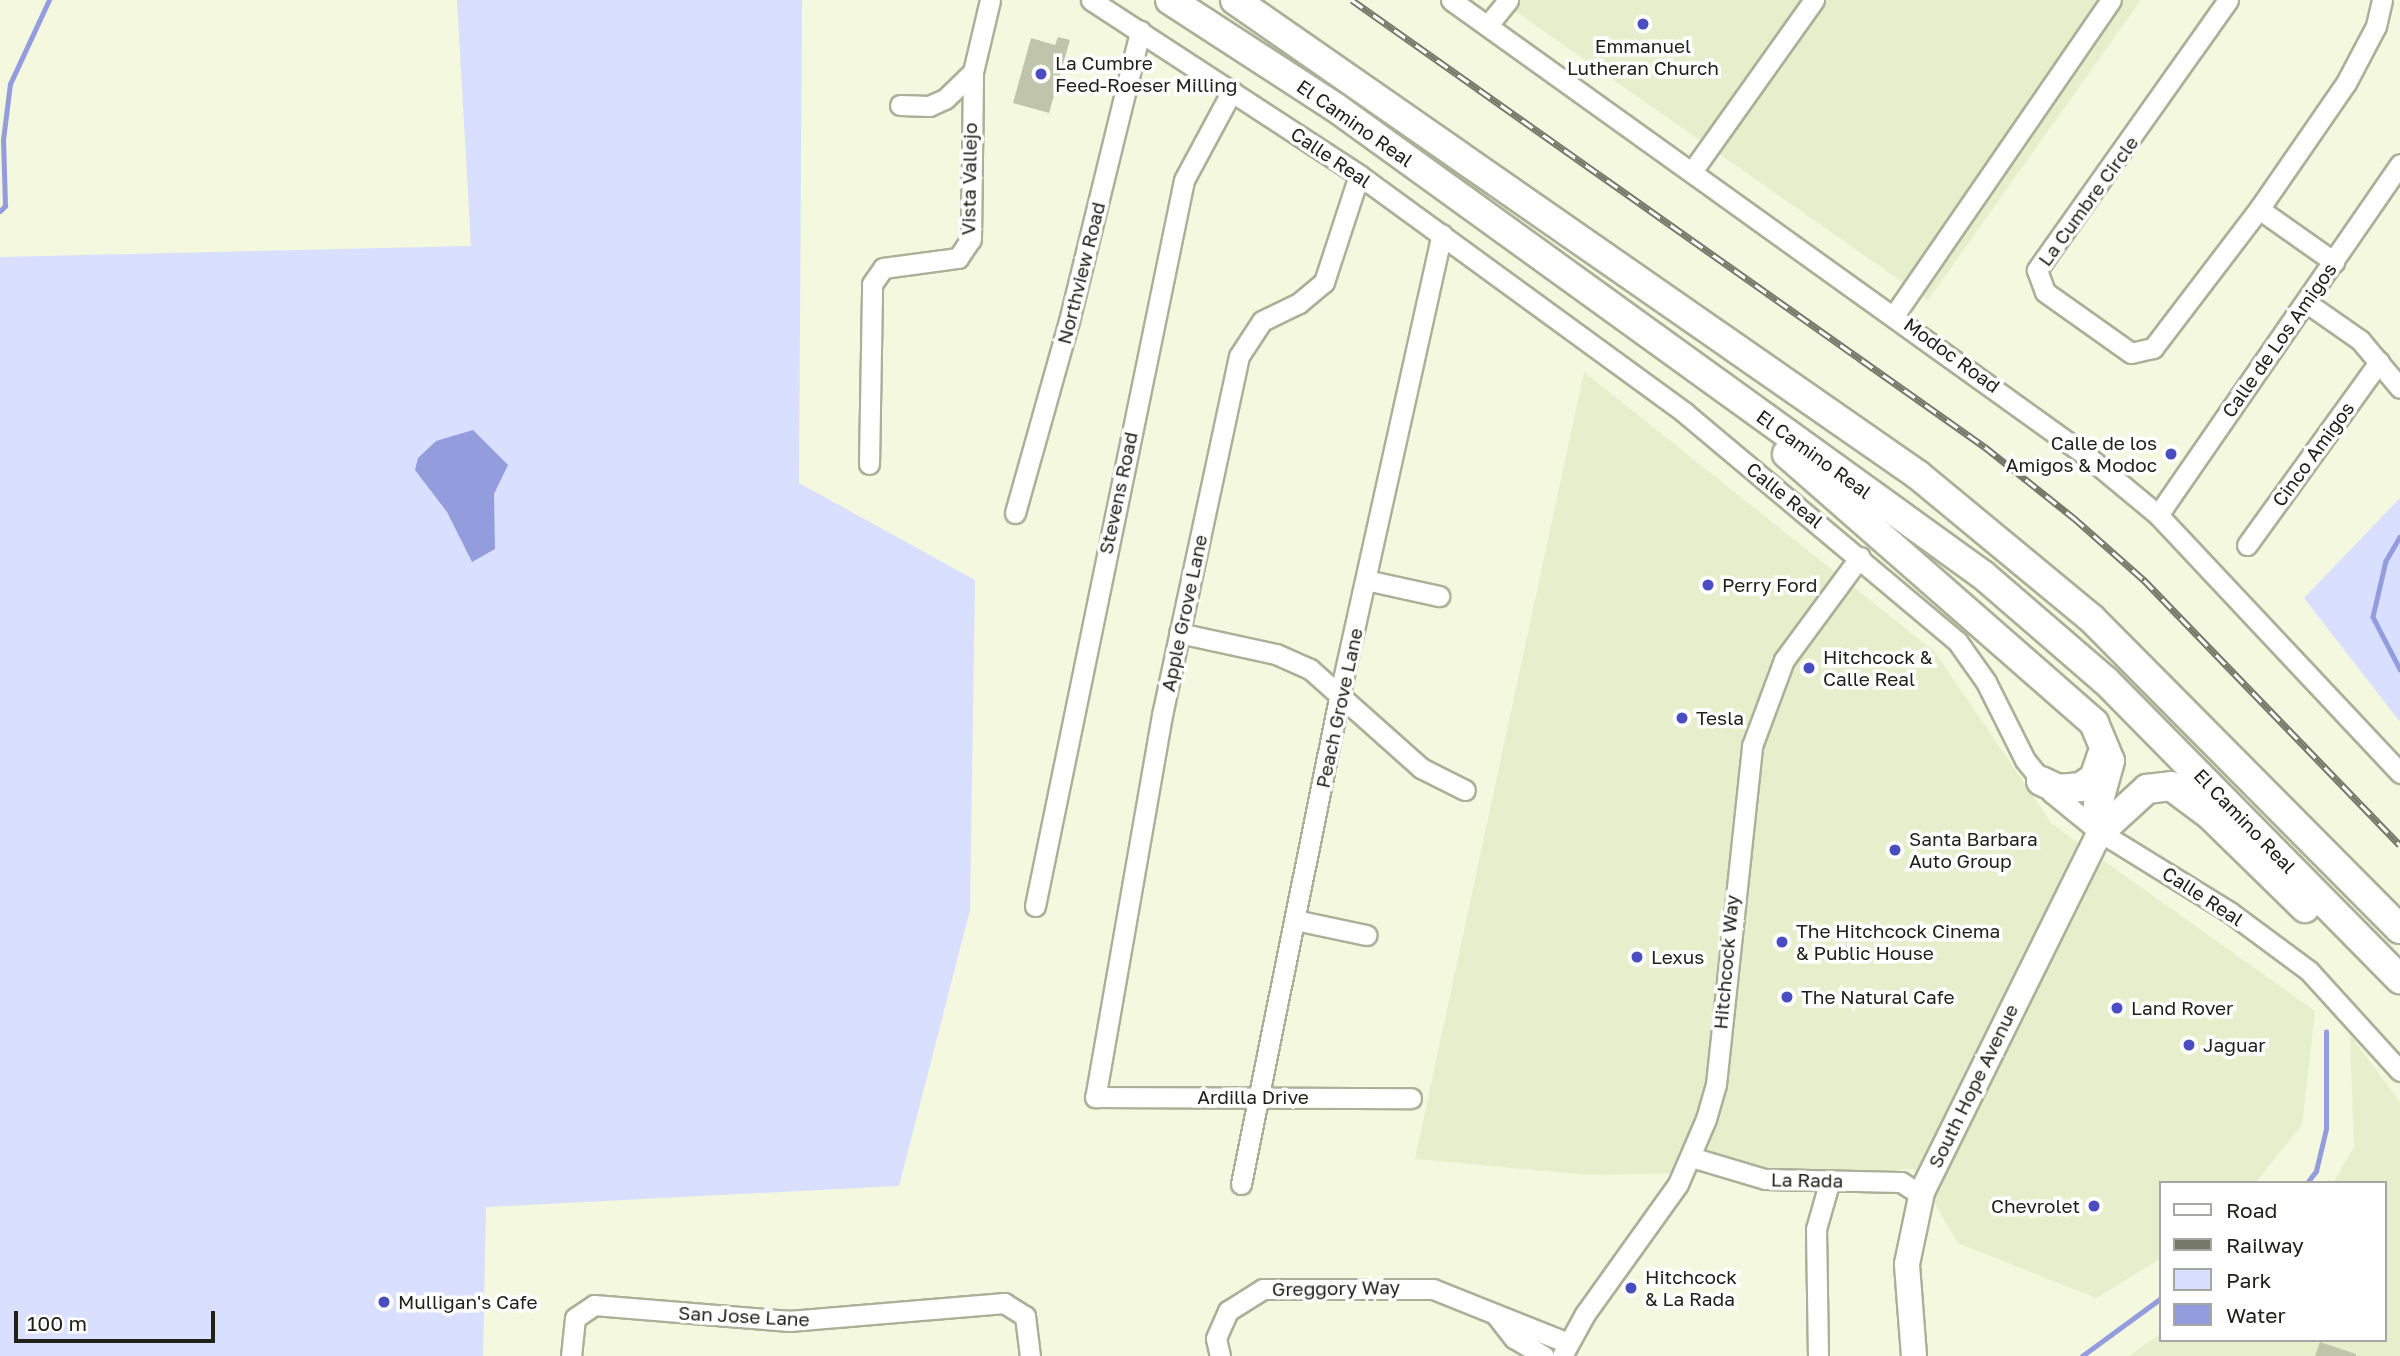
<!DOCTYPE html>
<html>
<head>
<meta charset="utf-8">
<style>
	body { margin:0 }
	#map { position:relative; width:2400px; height:1356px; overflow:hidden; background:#f3f8de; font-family:"Golos Text",sans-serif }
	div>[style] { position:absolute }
	.built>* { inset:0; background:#e7eecc }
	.green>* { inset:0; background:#d8dfff }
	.water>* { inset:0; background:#939ddd }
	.stream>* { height:4.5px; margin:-2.25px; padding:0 2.25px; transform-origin:2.25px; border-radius:2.25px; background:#939ddd }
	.building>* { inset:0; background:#bfc4ab }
	.roads { filter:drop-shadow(2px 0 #abb098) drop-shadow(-2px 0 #abb098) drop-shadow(0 2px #abb098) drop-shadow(0 -2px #abb098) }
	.minor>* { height:19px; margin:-9.5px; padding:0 9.5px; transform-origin:9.5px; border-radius:9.5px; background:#fff }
	.major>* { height:24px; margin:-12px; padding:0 12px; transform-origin:12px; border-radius:12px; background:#fff }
	.highway>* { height:28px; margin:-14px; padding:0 14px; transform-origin:14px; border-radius:14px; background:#fff }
	.rail>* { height:7px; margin-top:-3.5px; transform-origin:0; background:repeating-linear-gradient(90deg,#fff 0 13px,#777a6a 0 26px); box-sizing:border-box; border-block:2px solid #777a6a }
	.dots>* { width:19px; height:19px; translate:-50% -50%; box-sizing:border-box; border:4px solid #fff; border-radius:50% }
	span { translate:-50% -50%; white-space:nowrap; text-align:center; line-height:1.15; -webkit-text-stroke:7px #fff; paint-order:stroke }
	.poi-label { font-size:19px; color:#202219 }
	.left { translate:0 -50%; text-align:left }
	.right { translate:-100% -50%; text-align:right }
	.street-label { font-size:19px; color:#202219 }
	.legend { position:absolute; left:2159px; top:1181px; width:228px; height:161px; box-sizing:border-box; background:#fff; border:2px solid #a6a7a3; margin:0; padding:9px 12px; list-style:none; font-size:21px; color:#202219 }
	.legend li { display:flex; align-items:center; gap:14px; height:35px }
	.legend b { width:35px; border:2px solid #a6a7a3 }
	.scale { position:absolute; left:14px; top:1311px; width:201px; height:32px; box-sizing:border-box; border:4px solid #202219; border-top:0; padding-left:9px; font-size:21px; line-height:24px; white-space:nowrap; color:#202219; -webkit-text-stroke:5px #fff; paint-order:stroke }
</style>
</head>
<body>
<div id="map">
	<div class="built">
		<i style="clip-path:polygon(1513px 0,2141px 0,1928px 300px,1508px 6px)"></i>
		<i style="clip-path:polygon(1584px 372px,1935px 652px,2052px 824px,2315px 1011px,2302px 1125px,2255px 1183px,2160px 1183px,2160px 1259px,2096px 1298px,1958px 1243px,1914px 1169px,1588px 1175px,1415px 1159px)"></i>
		<i style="clip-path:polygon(2350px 1035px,2400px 1102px,2400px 1356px,2129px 1356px,2160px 1334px,2160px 1340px,2384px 1340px,2384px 1183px,2333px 1183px,2354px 1147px)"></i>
	</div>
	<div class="green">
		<i style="clip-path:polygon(457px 0,802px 0,799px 483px,975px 580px,970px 910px,899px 1186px,486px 1207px,483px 1356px,0 1356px,0 257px,471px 246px)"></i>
		<i style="clip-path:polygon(2400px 498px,2400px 722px,2304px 598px)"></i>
	</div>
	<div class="water">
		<i style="clip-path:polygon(473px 430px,508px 465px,494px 494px,495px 549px,472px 562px,447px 512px,415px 470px,418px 458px,436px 441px)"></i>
	</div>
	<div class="stream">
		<i style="left:0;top:211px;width:7px;rotate:-45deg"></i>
		<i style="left:5px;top:206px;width:66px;rotate:-91.7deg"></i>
		<i style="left:3px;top:140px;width:56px;rotate:-82.9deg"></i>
		<i style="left:10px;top:84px;width:93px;rotate:-65.1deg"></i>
		<i style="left:2400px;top:537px;width:28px;rotate:120deg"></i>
		<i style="left:2386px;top:561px;width:57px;rotate:103.1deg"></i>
		<i style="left:2373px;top:617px;width:59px;rotate:62.6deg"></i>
		<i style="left:2307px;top:1183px;width:15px;rotate:-53deg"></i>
		<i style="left:2316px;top:1171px;width:43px;rotate:-76.6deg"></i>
		<i style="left:2326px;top:1129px;width:97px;rotate:-90deg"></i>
		<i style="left:2082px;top:1356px;width:97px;rotate:-36.2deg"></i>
	</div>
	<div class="building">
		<i style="clip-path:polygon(1058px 37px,1070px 40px,1049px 113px,1013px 103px,1031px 38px,1055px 45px)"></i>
		<i style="clip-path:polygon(2320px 1342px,2356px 1354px,2356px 1356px,2315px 1356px)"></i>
	</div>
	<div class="roads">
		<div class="minor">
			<i style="left:1091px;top:0;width:320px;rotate:33.1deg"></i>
			<i style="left:1359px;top:175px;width:404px;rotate:36.1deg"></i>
			<i style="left:1685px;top:413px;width:355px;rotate:40deg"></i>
			<i style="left:1957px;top:641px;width:50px;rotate:54.7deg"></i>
			<i style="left:1986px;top:682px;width:87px;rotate:63.4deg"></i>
			<i style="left:2025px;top:760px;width:43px;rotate:50.7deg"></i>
			<i style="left:2052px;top:793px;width:62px;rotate:39.1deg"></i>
			<i style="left:2100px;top:832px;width:154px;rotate:31.7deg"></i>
			<i style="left:2231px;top:913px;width:97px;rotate:36.6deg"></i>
			<i style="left:2309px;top:971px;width:135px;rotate:47.7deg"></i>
			<i style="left:1451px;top:0;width:783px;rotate:35.64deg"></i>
			<i style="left:2087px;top:456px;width:92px;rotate:39.7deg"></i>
			<i style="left:2158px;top:515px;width:354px;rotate:46.8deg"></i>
			<i style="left:2228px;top:0;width:331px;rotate:125.3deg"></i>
			<i style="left:2037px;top:270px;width:23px;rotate:70deg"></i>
			<i style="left:2045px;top:292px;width:105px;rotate:35.3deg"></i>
			<i style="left:2131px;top:353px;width:23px;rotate:-13deg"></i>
			<i style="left:2153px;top:348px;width:175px;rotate:-52.7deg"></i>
			<i style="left:2259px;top:209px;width:153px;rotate:-55.4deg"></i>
			<i style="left:2346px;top:83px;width:64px;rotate:-62.2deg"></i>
			<i style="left:2376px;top:26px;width:27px;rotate:-77deg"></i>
			<i style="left:1488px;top:25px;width:32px;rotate:-51deg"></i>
			<i style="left:900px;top:105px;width:29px;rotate:2deg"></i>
			<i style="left:929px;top:106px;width:17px;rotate:-24deg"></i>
			<i style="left:945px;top:99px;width:39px;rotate:-44deg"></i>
			<i style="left:973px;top:72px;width:74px;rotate:-76.7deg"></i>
			<i style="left:1693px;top:170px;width:209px;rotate:-54.6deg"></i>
			<i style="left:1359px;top:175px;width:113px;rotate:108.1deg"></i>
			<i style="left:1324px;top:282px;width:33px;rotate:140deg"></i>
			<i style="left:1299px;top:303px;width:41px;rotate:154.1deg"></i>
			<i style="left:1262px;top:321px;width:42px;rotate:123.3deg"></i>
			<i style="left:1239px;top:356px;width:367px;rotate:102.1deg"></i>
			<i style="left:1162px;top:715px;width:388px;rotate:99.9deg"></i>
			<i style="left:1095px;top:1097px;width:316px;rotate:0.2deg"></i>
			<i style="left:2259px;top:209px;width:92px;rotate:35.2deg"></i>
			<i style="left:2307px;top:303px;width:65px;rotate:34.9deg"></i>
			<i style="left:2360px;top:340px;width:62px;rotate:50.2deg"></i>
			<i style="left:1895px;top:314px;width:381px;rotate:-55.5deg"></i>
			<i style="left:869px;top:464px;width:180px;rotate:-89deg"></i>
			<i style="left:872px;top:284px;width:19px;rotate:-55deg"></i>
			<i style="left:883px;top:268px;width:76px;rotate:-7.6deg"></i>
			<i style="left:958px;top:258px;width:23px;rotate:-56deg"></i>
			<i style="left:971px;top:239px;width:167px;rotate:-89.3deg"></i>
			<i style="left:1015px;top:513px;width:199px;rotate:-74.3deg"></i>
			<i style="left:1069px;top:321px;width:299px;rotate:-76.2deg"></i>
			<i style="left:2158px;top:515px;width:426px;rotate:-55.4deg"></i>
			<i style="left:2247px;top:545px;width:226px;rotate:-54.2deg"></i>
			<i style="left:1366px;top:580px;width:75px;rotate:12.4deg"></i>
			<i style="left:1179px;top:633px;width:99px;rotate:12.2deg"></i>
			<i style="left:1276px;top:654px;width:37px;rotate:24deg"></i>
			<i style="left:1310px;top:669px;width:149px;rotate:41.7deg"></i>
			<i style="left:1421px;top:768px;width:49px;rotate:26.6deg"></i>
			<i style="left:1035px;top:906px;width:741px;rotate:-78.4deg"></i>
			<i style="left:1184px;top:180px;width:101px;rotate:-61.7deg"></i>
			<i style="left:1295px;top:920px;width:73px;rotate:11.9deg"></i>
			<i style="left:1691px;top:1157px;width:77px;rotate:16.6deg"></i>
			<i style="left:1765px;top:1179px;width:136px;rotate:1.3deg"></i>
			<i style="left:1901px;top:1182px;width:24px;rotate:33deg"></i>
			<i style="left:1241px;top:1184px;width:501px;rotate:-78.6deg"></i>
			<i style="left:1340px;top:693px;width:470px;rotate:-77.5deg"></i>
			<i style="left:1495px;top:1314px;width:31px;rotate:52deg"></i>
			<i style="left:1514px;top:1338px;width:35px;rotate:31deg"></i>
			<i style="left:571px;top:1356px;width:38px;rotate:-84deg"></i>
			<i style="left:575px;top:1318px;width:23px;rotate:-34deg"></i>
			<i style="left:594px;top:1305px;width:196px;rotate:4.7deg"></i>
			<i style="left:789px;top:1321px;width:216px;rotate:-4.8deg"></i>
			<i style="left:1004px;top:1303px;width:25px;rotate:32deg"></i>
			<i style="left:1025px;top:1316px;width:40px;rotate:82.9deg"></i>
			<i style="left:1220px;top:1356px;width:18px;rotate:-103deg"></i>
			<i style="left:1216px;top:1338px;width:30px;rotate:-66deg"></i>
			<i style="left:1228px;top:1311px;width:41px;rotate:-32.2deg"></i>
			<i style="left:1263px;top:1289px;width:170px"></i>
			<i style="left:1433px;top:1289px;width:145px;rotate:21.8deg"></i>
			<i style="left:1562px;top:1356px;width:48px;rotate:-61.3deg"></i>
			<i style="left:1585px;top:1314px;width:160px;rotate:-54.4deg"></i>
			<i style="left:1678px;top:1184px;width:71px;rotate:-66.7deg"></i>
			<i style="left:1706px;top:1119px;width:36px;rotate:-74deg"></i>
			<i style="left:1716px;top:1084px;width:340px;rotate:-83.9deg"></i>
			<i style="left:1752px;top:746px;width:92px;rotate:-69.6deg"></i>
			<i style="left:1784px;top:660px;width:128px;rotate:-53.6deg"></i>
			<i style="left:1818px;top:1356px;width:127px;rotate:-90.9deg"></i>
			<i style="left:1816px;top:1229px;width:51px;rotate:-74.1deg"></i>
		</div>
		<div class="major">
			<i style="left:1914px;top:1356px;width:92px;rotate:-94.4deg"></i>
			<i style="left:1907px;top:1264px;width:74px;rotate:-78.2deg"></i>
			<i style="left:1922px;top:1192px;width:402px;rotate:-63.7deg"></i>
		</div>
		<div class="highway">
			<i style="left:1170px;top:0;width:197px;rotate:33deg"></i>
			<i style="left:1335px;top:107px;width:799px;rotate:35.84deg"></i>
			<i style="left:1983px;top:575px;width:162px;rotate:40.8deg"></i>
			<i style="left:2106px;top:681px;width:419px;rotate:45.4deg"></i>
			<i style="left:1235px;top:0;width:832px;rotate:34.82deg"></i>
			<i style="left:1918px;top:475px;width:226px;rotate:39.6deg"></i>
			<i style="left:2092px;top:619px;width:437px;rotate:45.2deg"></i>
			<i style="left:1787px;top:454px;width:408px;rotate:41.2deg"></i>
			<i style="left:2094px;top:723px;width:41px;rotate:67.2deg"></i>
			<i style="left:2110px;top:761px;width:45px;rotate:105.6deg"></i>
			<i style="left:2098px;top:804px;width:28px;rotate:86deg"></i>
			<i style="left:2041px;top:781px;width:19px;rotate:25deg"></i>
			<i style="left:2058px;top:789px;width:23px;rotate:-5deg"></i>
			<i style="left:2081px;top:787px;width:16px;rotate:-35deg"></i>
			<i style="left:2094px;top:778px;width:24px;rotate:-71deg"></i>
			<i style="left:2100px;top:832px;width:64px;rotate:-42.5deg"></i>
			<i style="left:2147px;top:789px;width:24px;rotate:-7deg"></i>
			<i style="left:2171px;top:786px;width:49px;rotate:36.6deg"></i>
			<i style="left:2210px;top:815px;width:133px;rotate:44.4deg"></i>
		</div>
	</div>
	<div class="rail">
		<i style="left:1352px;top:0;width:775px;rotate:35.23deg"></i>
		<i style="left:1985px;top:447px;width:114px;rotate:38.6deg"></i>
		<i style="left:2074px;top:518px;width:94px;rotate:41.5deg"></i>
		<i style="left:2144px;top:580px;width:368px;rotate:46deg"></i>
	</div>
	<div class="dots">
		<i style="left:1643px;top:24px;background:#4a4cc2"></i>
		<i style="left:1041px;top:74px;background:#4a4cc2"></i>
		<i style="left:2171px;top:454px;background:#4a4cc2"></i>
		<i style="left:1708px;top:585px;background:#4a4cc2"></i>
		<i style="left:1809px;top:668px;background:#4a4cc2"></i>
		<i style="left:1682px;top:718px;background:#4a4cc2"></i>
		<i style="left:1895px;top:850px;background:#4a4cc2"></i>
		<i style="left:1782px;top:942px;background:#4a4cc2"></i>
		<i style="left:1637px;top:957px;background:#4a4cc2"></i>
		<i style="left:1787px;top:997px;background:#4a4cc2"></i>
		<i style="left:2117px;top:1008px;background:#4a4cc2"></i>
		<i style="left:2189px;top:1045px;background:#4a4cc2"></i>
		<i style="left:2094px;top:1206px;background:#4a4cc2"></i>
		<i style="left:1631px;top:1288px;background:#4a4cc2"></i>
		<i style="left:384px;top:1302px;background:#4a4cc2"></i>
	</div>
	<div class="poi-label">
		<span style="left:1643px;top:57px">Emmanuel<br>Lutheran Church</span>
		<span class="left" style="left:1055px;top:74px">La Cumbre<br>Feed-Roeser Milling</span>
		<span class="right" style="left:2157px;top:454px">Calle de los<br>Amigos &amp; Modoc</span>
		<span class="left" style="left:1722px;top:585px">Perry Ford</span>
		<span class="left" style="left:1823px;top:668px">Hitchcock &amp;<br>Calle Real</span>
		<span class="left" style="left:1696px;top:718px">Tesla</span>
		<span class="left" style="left:1909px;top:850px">Santa Barbara<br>Auto Group</span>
		<span class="left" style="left:1796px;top:942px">The Hitchcock Cinema<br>&amp; Public House</span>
		<span class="left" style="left:1651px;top:957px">Lexus</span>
		<span class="left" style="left:1801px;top:997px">The Natural Cafe</span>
		<span class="left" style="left:2131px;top:1008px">Land Rover</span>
		<span class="left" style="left:2203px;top:1045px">Jaguar</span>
		<span class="right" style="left:2080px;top:1206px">Chevrolet</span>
		<span class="left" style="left:1645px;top:1288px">Hitchcock<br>&amp; La Rada</span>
		<span class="left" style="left:398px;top:1302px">Mulligan's Cafe</span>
	</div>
	<div class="street-label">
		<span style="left:1355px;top:123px;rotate:35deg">El Camino Real</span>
		<span style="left:1331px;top:157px;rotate:34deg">Calle Real</span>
		<span style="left:969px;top:179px;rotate:-89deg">Vista Vallejo</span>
		<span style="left:2088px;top:201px;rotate:-54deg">La Cumbre Circle</span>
		<span style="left:1081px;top:273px;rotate:-76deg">Northview Road</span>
		<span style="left:2279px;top:340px;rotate:-55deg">Calle de Los Amigos</span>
		<span style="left:1952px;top:355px;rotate:36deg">Modoc Road</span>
		<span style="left:1814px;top:454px;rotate:36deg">El Camino Real</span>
		<span style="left:2313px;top:454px;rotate:-54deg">Cinco Amigos</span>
		<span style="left:1118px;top:493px;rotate:-78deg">Stevens Road</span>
		<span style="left:1785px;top:495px;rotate:39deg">Calle Real</span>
		<span style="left:1184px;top:613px;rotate:-78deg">Apple Grove Lane</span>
		<span style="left:1339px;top:708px;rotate:-78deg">Peach Grove Lane</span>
		<span style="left:2245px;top:821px;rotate:46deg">El Camino Real</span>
		<span style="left:2203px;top:896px;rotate:33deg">Calle Real</span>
		<span style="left:1726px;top:962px;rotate:-85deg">Hitchcock Way</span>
		<span style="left:1973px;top:1086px;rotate:-64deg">South Hope Avenue</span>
		<span style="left:1253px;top:1097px">Ardilla Drive</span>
		<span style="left:1807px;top:1180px;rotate:1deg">La Rada</span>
		<span style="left:1336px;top:1288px;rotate:-1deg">Greggory Way</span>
		<span style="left:744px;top:1316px;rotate:3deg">San Jose Lane</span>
	</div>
	<ul class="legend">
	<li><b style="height:9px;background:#fff"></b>Road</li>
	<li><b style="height:9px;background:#777a6a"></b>Railway</li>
	<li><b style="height:19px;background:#d8dfff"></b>Park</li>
	<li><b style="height:19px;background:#939ddd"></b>Water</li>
	</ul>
	<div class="scale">100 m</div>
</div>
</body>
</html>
